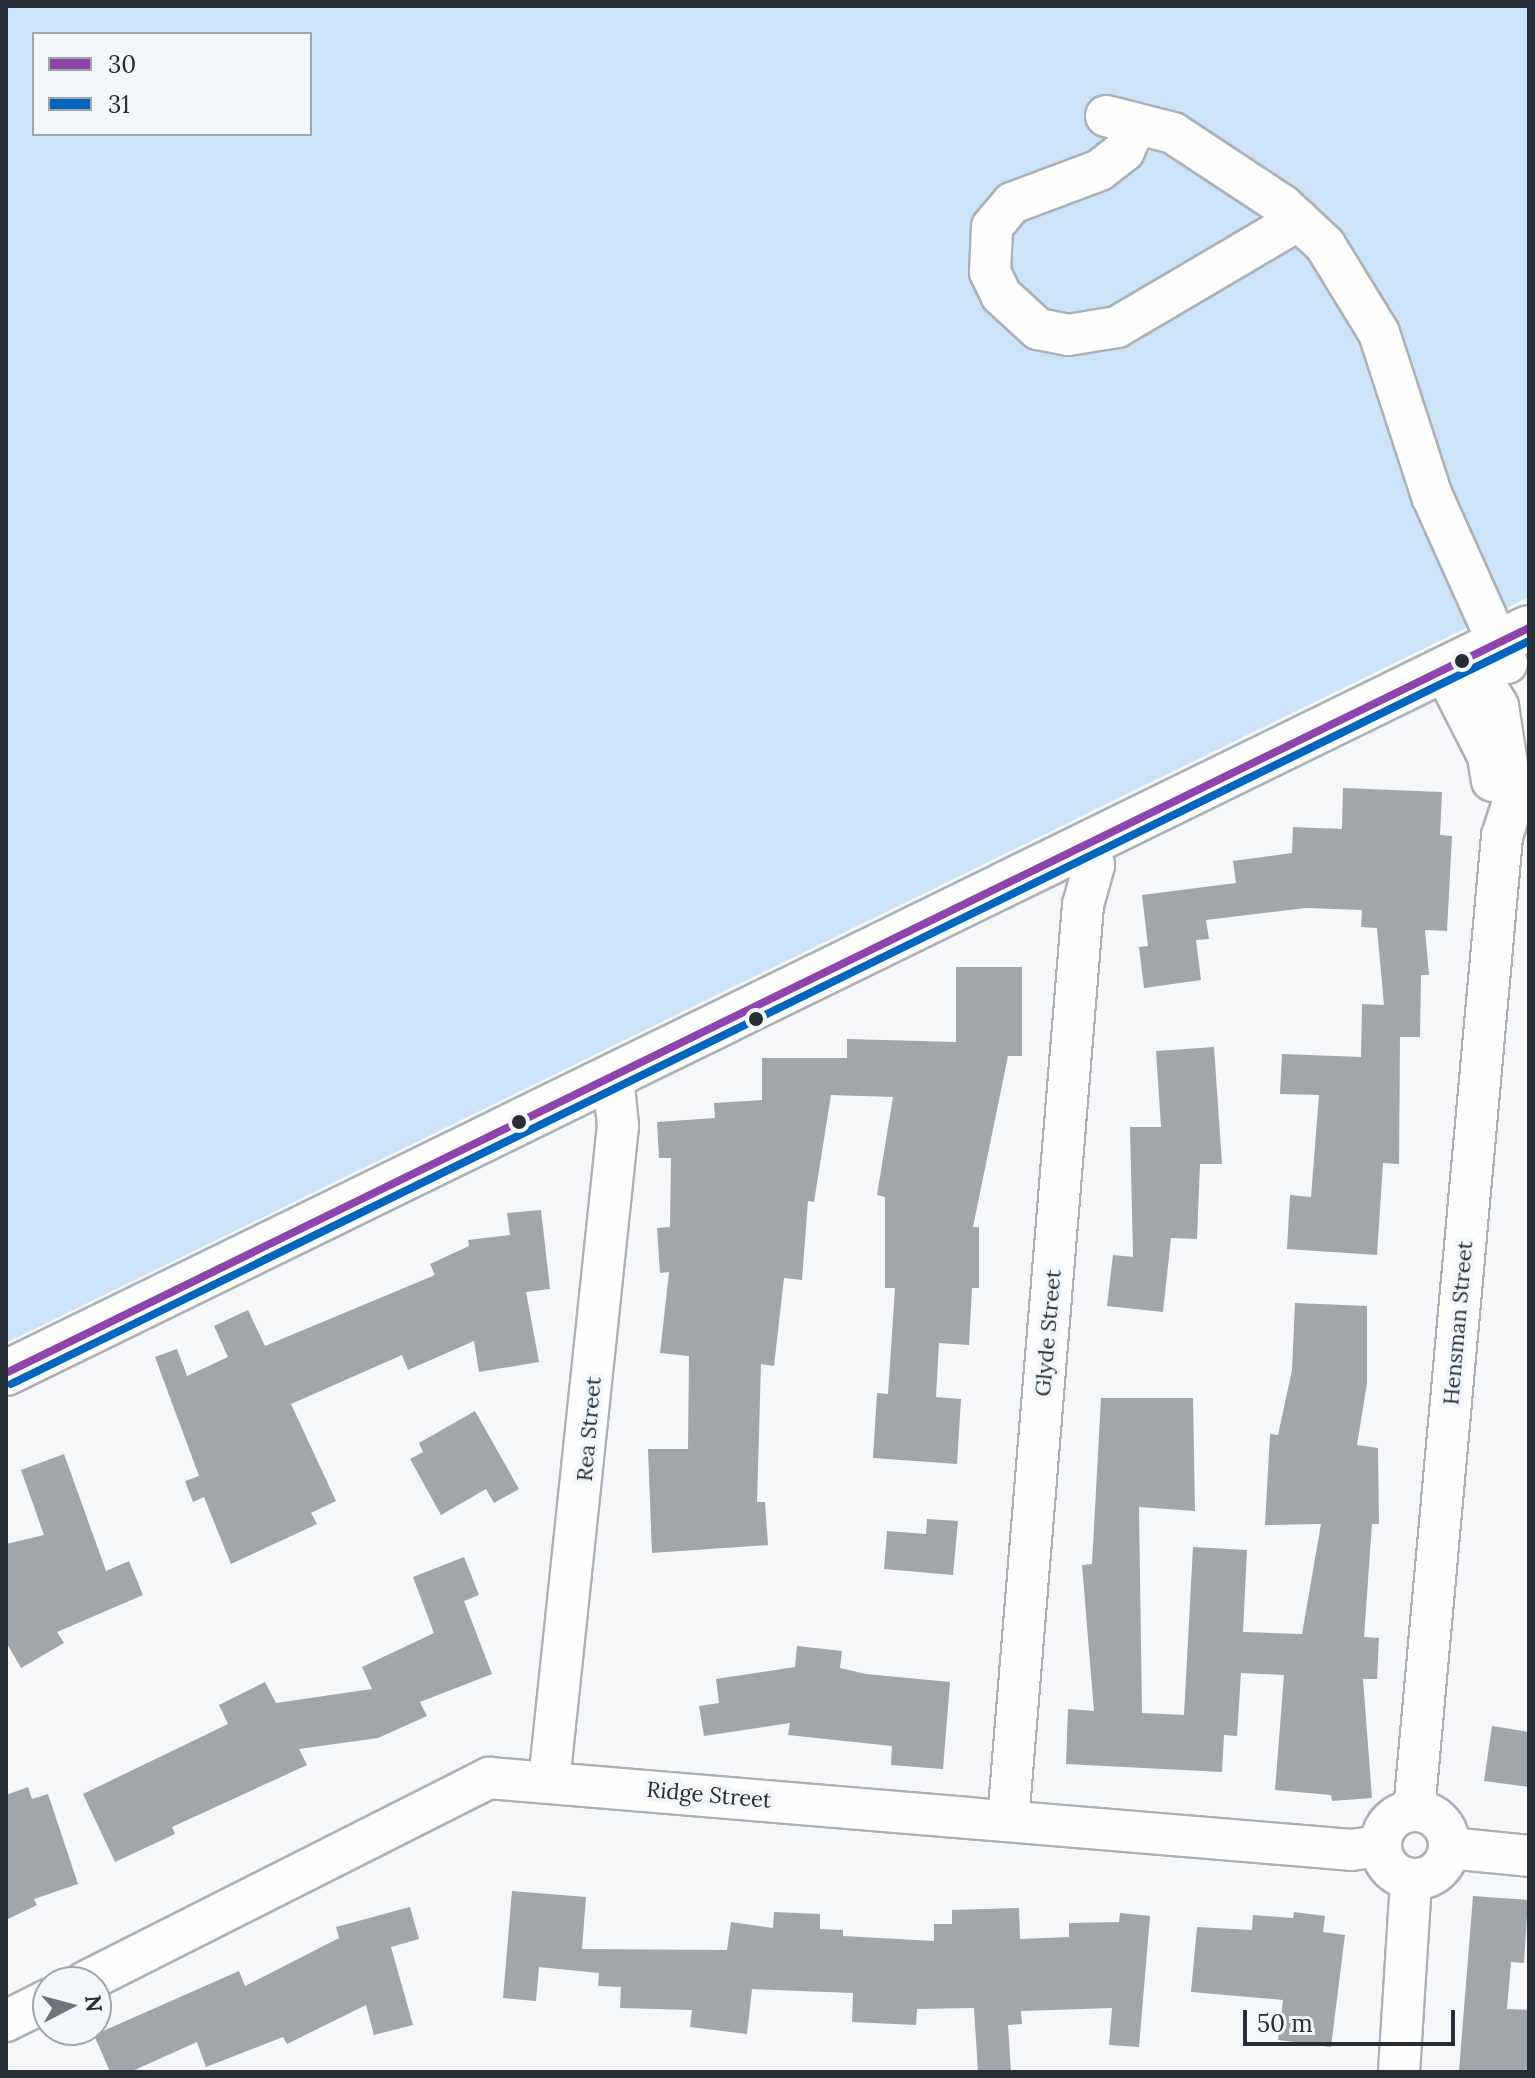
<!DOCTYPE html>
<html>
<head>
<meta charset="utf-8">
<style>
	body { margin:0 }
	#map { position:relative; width:1535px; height:2078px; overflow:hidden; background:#f5f7f9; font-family:Lora,serif }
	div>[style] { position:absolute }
	.green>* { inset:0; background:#cce3f8 }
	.building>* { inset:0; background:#a1a6a9 }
	.roads { filter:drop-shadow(2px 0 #acb1b5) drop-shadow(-2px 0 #acb1b5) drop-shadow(0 2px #acb1b5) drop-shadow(0 -2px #acb1b5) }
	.minor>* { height:40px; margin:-20px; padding:0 20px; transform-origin:20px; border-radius:20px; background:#fefefe }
	.minor>.ring { margin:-20px; padding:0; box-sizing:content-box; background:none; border:40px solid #fefefe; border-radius:50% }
	.major>* { height:44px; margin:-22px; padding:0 22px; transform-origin:22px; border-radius:22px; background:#fefefe }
	.bus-1>* { height:8px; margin:-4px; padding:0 4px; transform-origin:4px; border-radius:4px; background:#8e44ad }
	.bus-2>* { height:8px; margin:-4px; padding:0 4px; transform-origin:4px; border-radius:4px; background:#0065bd }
	.dots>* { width:22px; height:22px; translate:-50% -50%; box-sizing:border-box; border:4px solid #f3f7fb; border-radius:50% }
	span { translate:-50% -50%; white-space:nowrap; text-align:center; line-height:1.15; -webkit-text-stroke:8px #f3f7fb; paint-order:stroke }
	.street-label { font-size:22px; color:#262d34 }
	.frame { position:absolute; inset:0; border:8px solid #262d34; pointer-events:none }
	.legend { position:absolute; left:32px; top:32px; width:280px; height:104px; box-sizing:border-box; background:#f3f7fb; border:2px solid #a1a6ab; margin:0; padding:10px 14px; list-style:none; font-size:24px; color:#262d34 }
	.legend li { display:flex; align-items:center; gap:16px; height:40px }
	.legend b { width:40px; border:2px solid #a1a6ab }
	.north { position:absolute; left:32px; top:1966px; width:80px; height:80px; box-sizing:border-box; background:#f3f7fb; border:2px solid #a1a6ab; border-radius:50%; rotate:84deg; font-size:22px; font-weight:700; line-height:32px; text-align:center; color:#262d34 }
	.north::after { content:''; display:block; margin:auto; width:28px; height:36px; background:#6e7479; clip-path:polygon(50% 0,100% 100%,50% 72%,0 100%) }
	.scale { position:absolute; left:1243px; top:2010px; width:212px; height:36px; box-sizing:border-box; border:4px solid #262d34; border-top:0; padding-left:10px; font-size:24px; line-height:28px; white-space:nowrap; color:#262d34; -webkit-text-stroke:6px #f3f7fb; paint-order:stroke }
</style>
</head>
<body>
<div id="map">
	<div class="green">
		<i style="clip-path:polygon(evenodd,6px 6px,1529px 6px,1529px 597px,6px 1343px,6px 6px,34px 34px,310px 34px,310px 134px,34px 134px,34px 34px)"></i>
	</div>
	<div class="building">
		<i style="clip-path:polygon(1343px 788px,1442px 792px,1440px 835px,1452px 836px,1447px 931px,1425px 930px,1429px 975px,1421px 975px,1420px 1037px,1400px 1037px,1399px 1164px,1383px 1163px,1377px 1255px,1287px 1249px,1290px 1195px,1311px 1197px,1319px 1095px,1280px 1094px,1282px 1054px,1361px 1057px,1362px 1004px,1384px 1005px,1377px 928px,1361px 927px,1362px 910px,1306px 908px,1206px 920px,1209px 939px,1196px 940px,1201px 980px,1144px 988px,1139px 947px,1148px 946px,1142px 895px,1236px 883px,1233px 861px,1292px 853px,1293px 827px,1342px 829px)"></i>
		<i style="clip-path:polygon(956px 967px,1022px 967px,1022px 1056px,1008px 1056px,973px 1227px,979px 1227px,979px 1288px,972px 1288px,969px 1345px,939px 1343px,936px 1397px,961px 1399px,957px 1464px,873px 1458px,877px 1393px,888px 1394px,895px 1288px,885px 1288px,885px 1197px,877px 1195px,893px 1097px,831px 1095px,814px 1202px,808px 1201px,802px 1280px,784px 1278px,774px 1366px,761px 1364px,757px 1502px,765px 1502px,768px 1545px,652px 1553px,648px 1449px,688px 1449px,689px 1356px,660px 1353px,669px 1272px,660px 1273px,657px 1228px,670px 1227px,671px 1158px,659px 1158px,657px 1122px,715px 1118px,714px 1103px,762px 1100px,762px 1058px,847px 1058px,847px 1039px,956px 1042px)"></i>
		<i style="clip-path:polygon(1214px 1047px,1222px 1164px,1200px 1164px,1197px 1239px,1171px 1238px,1163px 1312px,1107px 1306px,1113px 1255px,1133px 1257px,1130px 1127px,1161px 1127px,1156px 1051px)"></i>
		<i style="clip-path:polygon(541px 1210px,550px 1289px,526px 1292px,539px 1362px,479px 1372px,474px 1341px,408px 1370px,402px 1355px,291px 1404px,336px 1501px,311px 1513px,317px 1524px,231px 1564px,204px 1497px,193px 1502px,185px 1481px,199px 1476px,155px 1357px,177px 1349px,187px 1376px,228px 1357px,214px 1326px,248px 1310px,265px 1346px,435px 1275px,430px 1264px,469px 1246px,468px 1240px,510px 1235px,507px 1213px)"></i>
		<i style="clip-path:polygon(1295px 1303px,1367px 1306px,1367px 1383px,1357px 1445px,1378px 1448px,1379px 1524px,1372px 1524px,1364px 1637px,1379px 1638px,1377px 1679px,1363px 1679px,1372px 1798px,1332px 1801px,1331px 1795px,1275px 1790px,1284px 1675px,1241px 1673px,1237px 1736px,1224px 1735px,1222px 1772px,1066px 1764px,1068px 1709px,1094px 1711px,1082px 1565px,1092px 1564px,1101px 1398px,1193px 1398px,1195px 1511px,1139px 1507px,1142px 1713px,1184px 1715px,1193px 1547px,1247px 1550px,1243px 1632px,1302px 1634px,1321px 1524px,1265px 1525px,1270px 1434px,1278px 1435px,1292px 1370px)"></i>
		<i style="clip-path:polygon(475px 1411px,519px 1489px,494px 1503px,486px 1489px,441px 1515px,410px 1459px,423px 1452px,419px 1443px)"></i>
		<i style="clip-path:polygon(64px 1454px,106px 1571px,129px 1561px,143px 1595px,57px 1632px,64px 1643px,21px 1668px,6px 1642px,6px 1544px,44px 1535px,21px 1470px)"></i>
		<i style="clip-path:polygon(927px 1519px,958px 1521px,953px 1575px,884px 1569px,887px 1531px,926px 1534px)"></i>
		<i style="clip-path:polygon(464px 1557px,479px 1595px,464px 1601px,492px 1674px,420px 1702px,427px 1716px,378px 1738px,299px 1749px,307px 1765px,172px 1827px,175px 1834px,115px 1862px,83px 1794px,228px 1724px,219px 1705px,265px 1682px,276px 1703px,372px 1689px,362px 1667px,434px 1633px,413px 1577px)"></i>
		<i style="clip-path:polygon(797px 1646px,842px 1651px,840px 1668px,866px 1674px,950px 1682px,943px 1769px,891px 1765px,892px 1746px,788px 1735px,790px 1723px,704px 1736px,699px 1706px,719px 1703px,716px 1679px,795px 1667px)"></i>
		<i style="clip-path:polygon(1492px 1726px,1529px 1732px,1529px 1787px,1484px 1781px)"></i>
		<i style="clip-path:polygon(28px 1787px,32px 1799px,48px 1794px,78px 1884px,34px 1899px,37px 1905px,6px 1920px,6px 1795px)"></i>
		<i style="clip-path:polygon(512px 1891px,586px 1897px,582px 1949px,727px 1950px,731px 1922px,773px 1928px,774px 1912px,820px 1914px,820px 1929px,843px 1930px,843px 1936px,934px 1941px,934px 1924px,952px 1924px,952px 1910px,1019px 1908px,1020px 1939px,1069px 1937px,1069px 1923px,1119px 1922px,1120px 1913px,1150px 1916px,1139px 2047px,1109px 2045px,1112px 2008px,1021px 2011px,1022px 2024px,1008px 2025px,1011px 2072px,978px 2072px,974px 2008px,917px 2009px,916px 2025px,852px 2022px,853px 1993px,752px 1989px,747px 2034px,690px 2027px,692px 2010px,620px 2008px,621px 1987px,598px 1986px,599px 1973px,539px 1967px,536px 2001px,503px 1998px)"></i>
		<i style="clip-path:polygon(1473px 1896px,1528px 1900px,1524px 1963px,1511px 1962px,1507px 2009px,1529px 2010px,1529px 2072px,1459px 2071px)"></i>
		<i style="clip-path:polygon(410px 1907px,419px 1939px,391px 1947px,413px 2025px,374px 2035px,366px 2005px,287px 2044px,283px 2037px,206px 2067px,197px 2042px,130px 2072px,110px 2072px,94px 2035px,239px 1971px,245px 1986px,339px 1938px,336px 1927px)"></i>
		<i style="clip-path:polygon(1294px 1912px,1325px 1916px,1323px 1932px,1345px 1935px,1331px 2047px,1278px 2040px,1283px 2000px,1191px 1992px,1197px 1927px,1252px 1930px,1253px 1915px,1293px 1918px)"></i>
	</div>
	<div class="roads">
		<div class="minor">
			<i style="left:1106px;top:116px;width:69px;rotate:14.2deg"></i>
			<i style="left:1173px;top:133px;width:131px;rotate:33.4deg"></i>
			<i style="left:1282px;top:205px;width:59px;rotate:42.9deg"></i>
			<i style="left:1325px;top:245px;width:103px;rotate:58.5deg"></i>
			<i style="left:1379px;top:333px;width:171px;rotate:72deg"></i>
			<i style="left:1432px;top:496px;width:183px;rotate:65.8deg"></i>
			<i style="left:1136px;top:124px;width:30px;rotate:114deg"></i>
			<i style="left:1124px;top:151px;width:31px;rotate:142deg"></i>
			<i style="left:1100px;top:170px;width:94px;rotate:159.4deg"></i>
			<i style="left:1012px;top:203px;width:31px;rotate:130deg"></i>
			<i style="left:992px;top:227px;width:45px;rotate:92.5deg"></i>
			<i style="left:990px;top:272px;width:25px;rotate:64deg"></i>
			<i style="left:1001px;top:295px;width:50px;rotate:42.6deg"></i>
			<i style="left:1038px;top:329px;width:31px;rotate:11deg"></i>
			<i style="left:1068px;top:335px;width:50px;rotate:-9.3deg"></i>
			<i style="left:1117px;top:327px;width:211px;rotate:-30.5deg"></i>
			<i style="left:1443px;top:668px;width:99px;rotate:62.9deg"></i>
			<i style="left:1488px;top:756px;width:25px;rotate:81deg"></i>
			<i style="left:549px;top:1782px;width:660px;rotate:-84deg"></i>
			<i style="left:618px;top:1126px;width:50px;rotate:-95.7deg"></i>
			<i style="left:1414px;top:1811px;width:979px;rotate:-84.84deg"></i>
			<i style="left:1502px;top:836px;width:35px;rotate:-72deg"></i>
			<i style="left:1513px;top:803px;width:98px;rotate:-98.8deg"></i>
			<i style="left:1498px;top:706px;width:57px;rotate:-121.5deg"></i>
			<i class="ring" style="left:1381px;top:1811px;width:28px;height:28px"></i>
			<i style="left:1008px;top:1821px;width:919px;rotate:-85.32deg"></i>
			<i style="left:1083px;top:905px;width:41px;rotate:-74.6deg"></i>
			<i style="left:1094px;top:865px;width:18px;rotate:-109deg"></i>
			<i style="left:1449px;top:1848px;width:80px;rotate:5.7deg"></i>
			<i style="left:85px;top:1982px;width:453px;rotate:-26.8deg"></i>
			<i style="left:489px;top:1778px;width:865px;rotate:4.77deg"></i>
			<i style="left:1351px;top:1850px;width:29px;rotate:-8deg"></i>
			<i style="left:6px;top:2021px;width:47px;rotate:-26.6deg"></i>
			<i style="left:1399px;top:2072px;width:192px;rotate:-86.4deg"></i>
		</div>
		<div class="major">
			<i style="left:6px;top:1373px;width:1695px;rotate:-26.07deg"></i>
		</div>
	</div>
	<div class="bus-1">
		<i style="left:6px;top:1373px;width:1695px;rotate:-26.07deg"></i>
	</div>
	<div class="bus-2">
		<i style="left:11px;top:1384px;width:1690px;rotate:-26.08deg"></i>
	</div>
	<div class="dots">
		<i style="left:1462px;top:661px;background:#262d34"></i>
		<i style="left:756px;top:1019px;background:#262d34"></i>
		<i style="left:519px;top:1122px;background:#262d34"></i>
	</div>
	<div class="street-label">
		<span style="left:1458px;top:1323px;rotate:-85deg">Hensman Street</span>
		<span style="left:1048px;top:1333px;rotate:-85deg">Glyde Street</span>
		<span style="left:589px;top:1429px;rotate:-85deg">Rea Street</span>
		<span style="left:709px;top:1795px;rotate:5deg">Ridge Street</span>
	</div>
	<div class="frame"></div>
	<ul class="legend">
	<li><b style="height:10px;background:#8e44ad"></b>30</li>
	<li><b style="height:10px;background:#0065bd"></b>31</li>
	</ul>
	<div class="north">N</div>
	<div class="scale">50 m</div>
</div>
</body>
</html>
